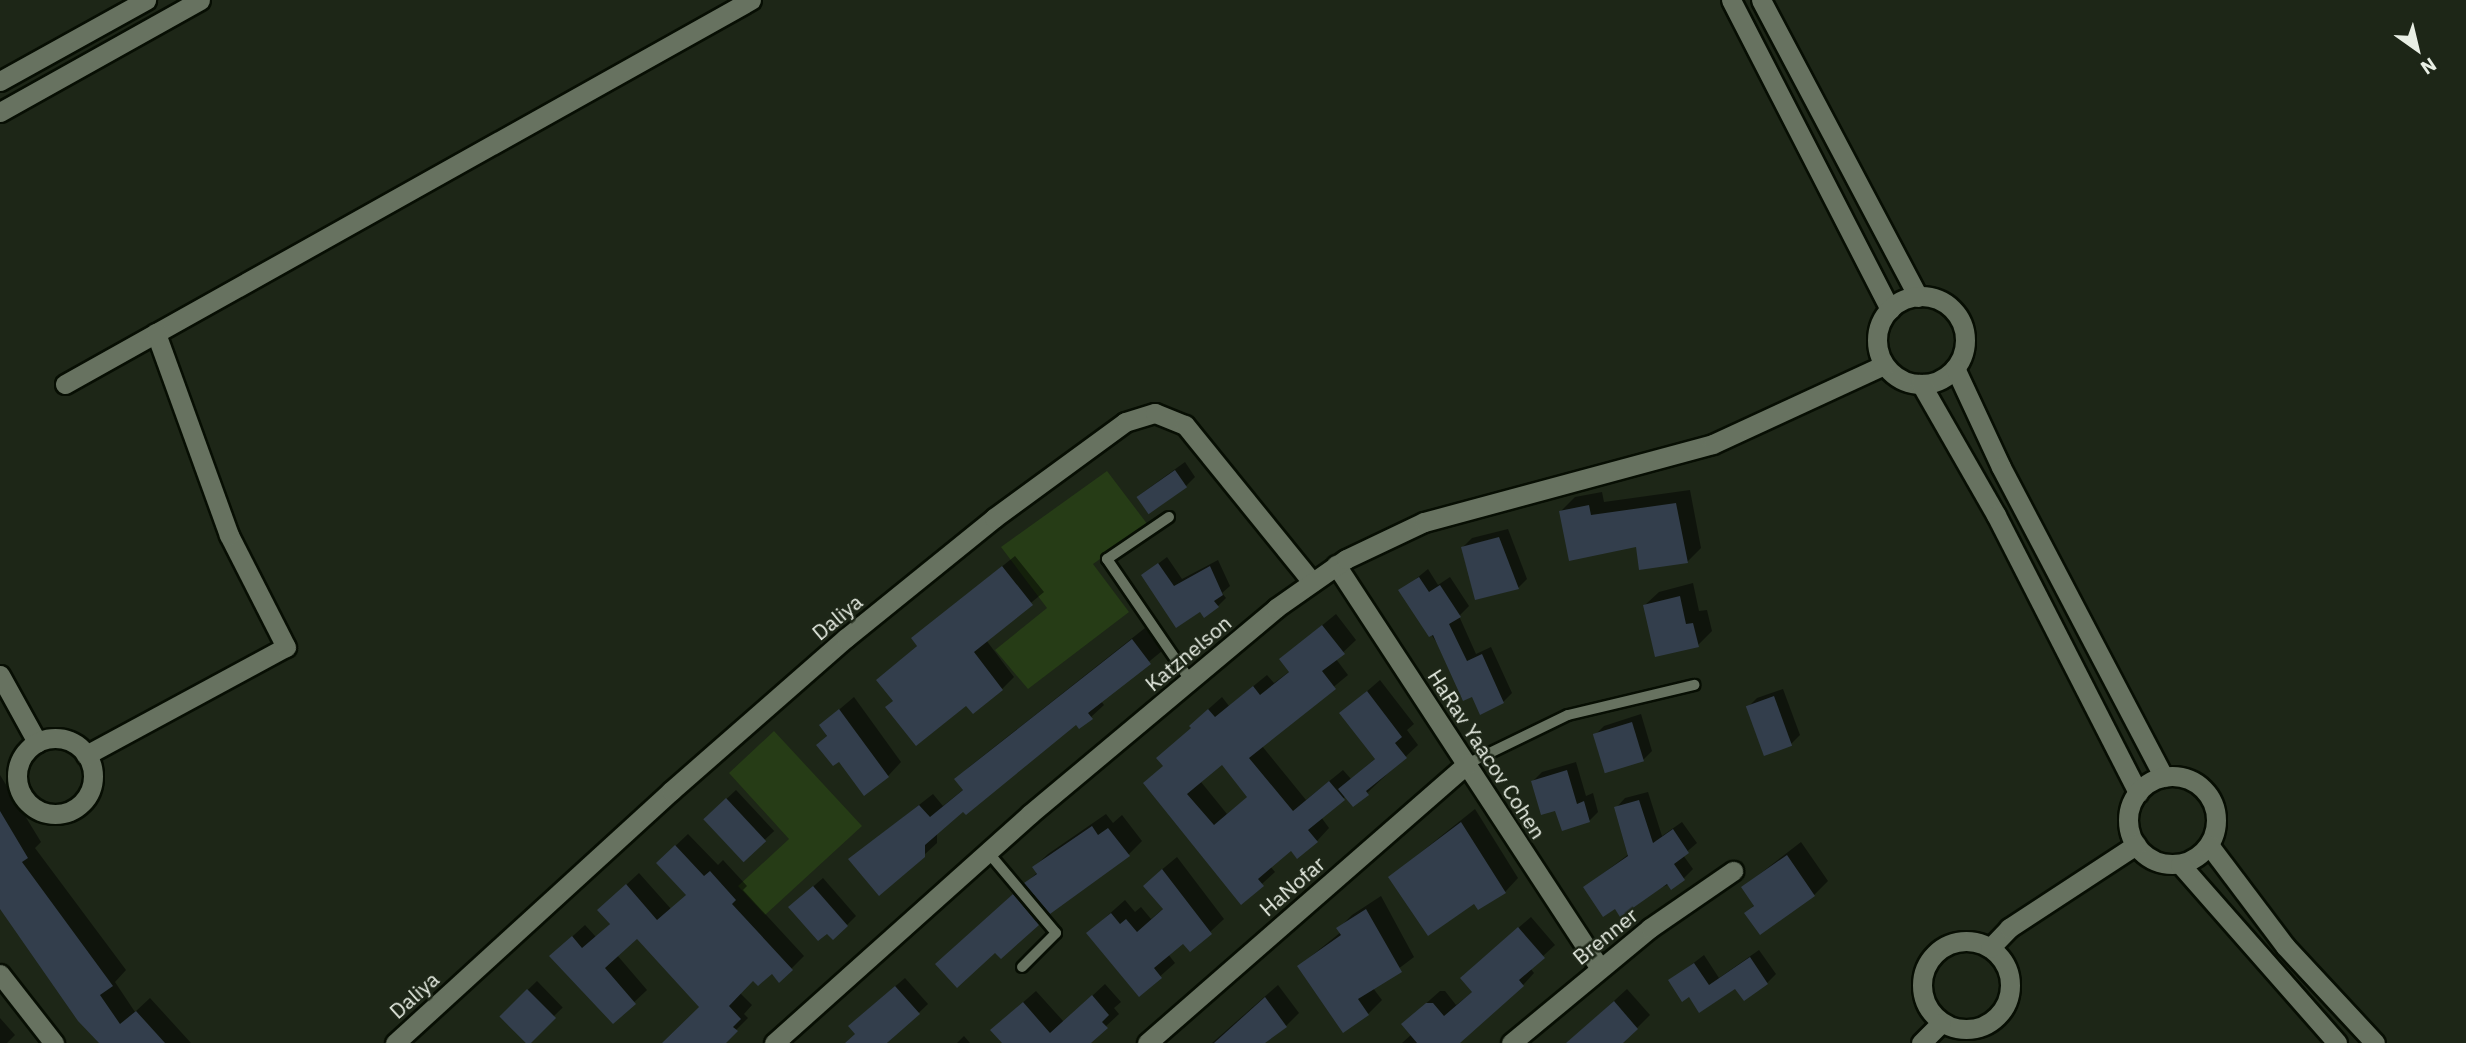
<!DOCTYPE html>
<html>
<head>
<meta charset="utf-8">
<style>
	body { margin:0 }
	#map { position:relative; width:2466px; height:1043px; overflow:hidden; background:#1d2617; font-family:"IBM Plex Sans",sans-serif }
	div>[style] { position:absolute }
	.green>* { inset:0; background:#263c16 }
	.shadow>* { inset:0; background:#0007; transform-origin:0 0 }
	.building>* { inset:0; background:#333e4c; transform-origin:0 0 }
	.roads { filter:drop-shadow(2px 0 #070e03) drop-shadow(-2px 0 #070e03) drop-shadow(0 2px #070e03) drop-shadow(0 -2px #070e03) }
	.service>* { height:10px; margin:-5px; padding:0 5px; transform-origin:5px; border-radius:5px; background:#677260 }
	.minor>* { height:19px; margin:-9.5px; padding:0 9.5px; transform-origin:9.5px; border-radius:9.5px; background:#677260 }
	.minor>.ring { margin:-9.5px; padding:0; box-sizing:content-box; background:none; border:19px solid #677260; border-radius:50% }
	span { translate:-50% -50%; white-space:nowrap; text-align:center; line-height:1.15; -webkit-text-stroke:5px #1d2617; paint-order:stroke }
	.street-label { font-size:21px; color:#e9efe5 }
	.north { position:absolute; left:2382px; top:14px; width:70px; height:70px; -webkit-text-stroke:5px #1d2617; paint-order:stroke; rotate:146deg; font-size:19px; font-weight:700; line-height:28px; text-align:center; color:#e9efe5 }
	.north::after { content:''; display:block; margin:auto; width:24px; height:32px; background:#e9efe5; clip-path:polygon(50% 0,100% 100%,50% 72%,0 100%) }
</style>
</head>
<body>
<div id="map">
	<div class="green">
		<i style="clip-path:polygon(1107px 471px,1148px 525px,1093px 564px,1129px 612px,1028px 689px,995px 650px,1047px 608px,1001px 547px)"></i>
		<i style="clip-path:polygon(774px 731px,862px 826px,765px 915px,738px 886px,789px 839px,729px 773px)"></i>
	</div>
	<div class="shadow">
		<i style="clip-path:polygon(1185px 462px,1195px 477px,1186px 486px,1138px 496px)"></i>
		<i style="clip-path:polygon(1690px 490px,1701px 548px,1687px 562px,1561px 511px,1575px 497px,1602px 492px,1604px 502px)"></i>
		<i style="clip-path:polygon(1508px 529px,1527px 579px,1518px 588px,1463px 547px,1472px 538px)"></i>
		<i style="clip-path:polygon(1015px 556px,1044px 592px,986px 640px,1014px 677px,1002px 689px,966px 703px,894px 700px,878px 680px,918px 645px,913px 638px)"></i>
		<i style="clip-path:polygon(1167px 557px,1182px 579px,1218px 560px,1230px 586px,1222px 593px,1226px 598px,1218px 606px,1200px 609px,1143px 575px)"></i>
		<i style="clip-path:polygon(1428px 569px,1438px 585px,1450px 577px,1469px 606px,1459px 616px,1476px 654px,1491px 647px,1512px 693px,1503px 702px,1473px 695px,1401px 591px)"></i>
		<i style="clip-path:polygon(1693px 583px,1699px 611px,1707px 610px,1712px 631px,1698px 645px,1645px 605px,1659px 592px)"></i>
		<i style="clip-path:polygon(evenodd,1336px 614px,1356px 640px,1336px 659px,1348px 675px,1262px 746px,1306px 800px,1343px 770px,1351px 779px,1376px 758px,1342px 713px,1380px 680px,1414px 724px,1407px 730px,1418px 745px,1367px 793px,1346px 796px,1321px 817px,1329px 828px,1317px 841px,1291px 849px,1270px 866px,1275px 872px,1242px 902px,1164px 765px,1204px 713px,1222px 697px,1229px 706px,1267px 675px,1274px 683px,1290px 671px,1281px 659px,1336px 614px,1222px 763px,1249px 796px,1227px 814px,1201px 782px,1222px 763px)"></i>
		<i style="clip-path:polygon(1145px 628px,1162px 651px,1101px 701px,1104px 705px,1091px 717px,1076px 723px,964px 809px,937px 832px,937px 843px,924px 855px,850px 859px,933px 794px,943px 806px,964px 789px,957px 779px,969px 767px)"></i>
		<i style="clip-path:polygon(1783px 689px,1800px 735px,1791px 744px,1748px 707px,1757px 698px)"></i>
		<i style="clip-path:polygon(854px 697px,901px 762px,888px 776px,839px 760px,821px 725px)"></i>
		<i style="clip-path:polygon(1641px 714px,1652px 751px,1643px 760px,1595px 735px,1604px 726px)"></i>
		<i style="clip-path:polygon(1576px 762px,1586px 796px,1593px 793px,1598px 812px,1589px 821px,1557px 808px,1533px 781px,1542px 772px)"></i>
		<i style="clip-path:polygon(0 775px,41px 842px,35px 848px,126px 970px,115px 982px,135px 1012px,150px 998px,191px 1043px,101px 1043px,0 906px)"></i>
		<i style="left:736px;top:790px;width:56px;height:42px;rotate:47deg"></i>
		<i style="clip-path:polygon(1648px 792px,1662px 836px,1682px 822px,1697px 843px,1683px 855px,1693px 869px,1684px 878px,1615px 907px,1585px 887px,1629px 854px,1616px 808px,1625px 798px)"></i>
		<i style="clip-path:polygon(1475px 809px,1518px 878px,1505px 892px,1475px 902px,1390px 877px)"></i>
		<i style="clip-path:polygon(1106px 814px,1113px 823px,1122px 815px,1142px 841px,1128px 855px,995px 950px,951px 950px,1038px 872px,1034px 867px,1048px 854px)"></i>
		<i style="clip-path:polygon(688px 834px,718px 865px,723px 860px,747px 886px,743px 890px,804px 956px,780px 980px,772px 971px,753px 979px,740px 993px,752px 1005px,744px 1014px,748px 1018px,723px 1043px,665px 1043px,701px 1007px,637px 936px,617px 955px,647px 990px,613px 1022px,564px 944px,585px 925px,596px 937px,611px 923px,612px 898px,639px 873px,671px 909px,688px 894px,670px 851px)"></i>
		<i style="clip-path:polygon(1801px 842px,1828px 881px,1814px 895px,1747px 913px,1755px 904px,1743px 887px)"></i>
		<i style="clip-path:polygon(1177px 857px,1224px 919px,1210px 932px,1183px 941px,1168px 954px,1175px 963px,1139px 995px,1088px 933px,1125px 900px,1135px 912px,1141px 907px,1151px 919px,1164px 908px,1159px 872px)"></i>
		<i style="clip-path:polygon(823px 878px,856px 916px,847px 925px,800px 898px)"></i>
		<i style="clip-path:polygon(1381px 896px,1414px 957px,1373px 988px,1382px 1000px,1368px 1014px,1299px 966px,1341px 932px,1339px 928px,1352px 915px)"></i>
		<i style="clip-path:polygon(1531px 917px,1555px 945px,1530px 968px,1534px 973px,1523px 985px,1454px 1043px,1402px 1043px,1412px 1034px,1403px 1024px,1440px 991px,1445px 991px,1456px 1005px,1474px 991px,1474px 966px)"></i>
		<i style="clip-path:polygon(1759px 950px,1776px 974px,1767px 983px,1689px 995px,1670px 981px,1704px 955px,1719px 978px)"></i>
		<i style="clip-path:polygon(905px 978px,928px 1004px,887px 1043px,854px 1043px,859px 1017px)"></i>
		<i style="left:537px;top:981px;width:37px;height:49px;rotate:46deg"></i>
		<i style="clip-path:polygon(1105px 984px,1121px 1002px,1114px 1008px,1119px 1014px,1088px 1043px,1004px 1043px,1005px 1018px,1036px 991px,1064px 1022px)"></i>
		<i style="clip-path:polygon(1278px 985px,1299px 1013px,1286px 1026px,1262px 1043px,1212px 1043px)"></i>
		<i style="clip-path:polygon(1627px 989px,1650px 1015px,1637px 1028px,1620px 1043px,1568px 1043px)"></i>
		<i style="clip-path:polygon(0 1018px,15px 1035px,7px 1043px,0 1043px)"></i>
		<i style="clip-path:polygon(964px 1036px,970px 1043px,957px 1043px)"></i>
	</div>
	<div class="building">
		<i style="left:1175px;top:470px;width:21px;height:47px;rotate:55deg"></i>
		<i style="clip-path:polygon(1676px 503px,1688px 563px,1639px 570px,1636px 547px,1569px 561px,1559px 511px,1589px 505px,1591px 515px)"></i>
		<i style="clip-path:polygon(1499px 537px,1519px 589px,1475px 600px,1461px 547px)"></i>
		<i style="clip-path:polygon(1158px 563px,1174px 586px,1210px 566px,1223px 595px,1214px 601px,1219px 607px,1204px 618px,1200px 612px,1176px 628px,1141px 575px)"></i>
		<i style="clip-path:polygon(1002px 566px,1033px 605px,974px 652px,1003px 690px,973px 714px,966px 706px,916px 746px,885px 707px,893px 701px,876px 680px,917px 646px,911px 638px)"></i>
		<i style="clip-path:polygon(1419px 577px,1429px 592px,1440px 585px,1461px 617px,1449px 624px,1467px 661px,1482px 654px,1504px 703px,1480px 715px,1472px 697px,1463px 701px,1433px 635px,1429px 637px,1398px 590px)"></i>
		<i style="clip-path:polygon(1680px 596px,1686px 624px,1693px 623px,1699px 647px,1655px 657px,1643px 605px)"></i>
		<i style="clip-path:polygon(evenodd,1322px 625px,1345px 654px,1322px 671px,1336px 689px,1249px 758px,1293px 811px,1329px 781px,1345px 800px,1308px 830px,1318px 842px,1297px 859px,1291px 851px,1258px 879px,1264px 886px,1241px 905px,1143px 783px,1163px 766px,1156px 758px,1191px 728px,1189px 726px,1208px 709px,1215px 717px,1253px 686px,1260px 695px,1289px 672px,1279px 659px,1322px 625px,1222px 765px,1247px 797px,1214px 825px,1187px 794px,1222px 765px)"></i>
		<i style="clip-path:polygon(1132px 639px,1151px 664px,1088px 713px,1093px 719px,1079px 729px,1076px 725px,966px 815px,963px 812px,925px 845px,925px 857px,879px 896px,848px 859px,919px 805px,930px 817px,963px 790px,954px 779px)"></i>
		<i style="clip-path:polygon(1367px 691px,1402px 737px,1395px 743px,1407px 758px,1366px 791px,1369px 795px,1353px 807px,1338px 789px,1375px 759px,1339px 713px)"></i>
		<i style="left:1774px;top:696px;width:53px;height:30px;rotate:70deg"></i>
		<i style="clip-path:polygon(839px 709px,889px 777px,864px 796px,839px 762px,833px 766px,816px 745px,827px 736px,819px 725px)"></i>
		<i style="left:1632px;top:722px;width:41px;height:41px;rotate:73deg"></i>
		<i style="clip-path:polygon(1567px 770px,1577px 804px,1584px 801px,1590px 822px,1562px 831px,1555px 811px,1541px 815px,1531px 781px)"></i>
		<i style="left:726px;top:798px;width:59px;height:31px;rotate:47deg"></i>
		<i style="clip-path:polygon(1639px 800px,1653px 843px,1673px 829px,1689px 853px,1674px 864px,1685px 880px,1671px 890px,1667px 884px,1620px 917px,1615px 909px,1603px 917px,1583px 887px,1628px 856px,1614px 807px)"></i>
		<i style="clip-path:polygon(0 811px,28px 858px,22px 862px,113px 986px,100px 995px,120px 1024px,136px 1011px,165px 1043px,99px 1043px,78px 1021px,0 909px)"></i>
		<i style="clip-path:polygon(1461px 822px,1506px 893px,1478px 910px,1474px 904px,1428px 936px,1388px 877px)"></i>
		<i style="clip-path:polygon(1092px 826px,1098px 835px,1108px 828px,1130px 856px,1050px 914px,1024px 883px,1037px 874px,1032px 867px)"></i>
		<i style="clip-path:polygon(675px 845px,704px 876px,710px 871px,736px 900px,732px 904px,793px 970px,779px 983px,772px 974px,758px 986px,753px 981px,729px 1006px,741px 1019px,733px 1027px,738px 1031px,726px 1043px,662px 1043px,699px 1007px,637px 939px,605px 968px,636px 1004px,613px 1024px,549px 956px,572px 936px,582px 948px,610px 924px,597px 910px,626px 884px,657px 920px,686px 895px,656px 863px)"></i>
		<i style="clip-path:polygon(1787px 855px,1815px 896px,1760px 935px,1744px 913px,1754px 906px,1741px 887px)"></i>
		<i style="clip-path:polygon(1162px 869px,1212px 934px,1190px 952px,1183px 944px,1154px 968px,1162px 978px,1139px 997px,1086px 933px,1111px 913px,1120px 924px,1126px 919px,1137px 932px,1163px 909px,1143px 886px)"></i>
		<i style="clip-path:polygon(813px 886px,848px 926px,833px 940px,827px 934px,818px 941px,788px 907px)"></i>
		<i style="clip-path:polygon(1013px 894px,1039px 925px,1001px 959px,995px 953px,957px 988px,935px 964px)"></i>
		<i style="clip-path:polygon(1366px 909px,1402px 972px,1358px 999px,1369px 1015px,1343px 1033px,1297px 966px,1341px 935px,1336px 928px)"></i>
		<i style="clip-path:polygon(1518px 927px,1545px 958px,1519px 980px,1524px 986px,1460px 1043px,1417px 1043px,1401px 1024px,1426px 1003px,1433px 1003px,1444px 1016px,1472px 992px,1460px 978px)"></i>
		<i style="clip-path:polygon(1750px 957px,1768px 984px,1744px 1001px,1735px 989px,1699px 1013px,1689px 997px,1682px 1002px,1668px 980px,1694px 963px,1709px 985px)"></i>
		<i style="clip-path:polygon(895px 986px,920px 1014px,887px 1043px,845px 1043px,855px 1034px,848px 1026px)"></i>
		<i style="left:527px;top:989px;width:41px;height:39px;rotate:45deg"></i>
		<i style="clip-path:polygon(1092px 995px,1109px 1015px,1102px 1022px,1108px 1028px,1091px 1043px,1002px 1043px,990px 1030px,1023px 1002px,1050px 1033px)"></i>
		<i style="clip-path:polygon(1265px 997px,1287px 1027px,1265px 1043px,1214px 1043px)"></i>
		<i style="clip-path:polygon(1614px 1001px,1638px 1029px,1623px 1043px,1566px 1043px)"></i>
	</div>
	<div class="roads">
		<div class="service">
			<i style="left:1169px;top:517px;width:75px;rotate:145.9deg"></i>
			<i style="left:1107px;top:559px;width:147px;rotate:55.6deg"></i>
			<i style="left:1467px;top:764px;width:112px;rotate:-25.9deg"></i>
			<i style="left:1568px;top:715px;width:130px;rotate:-13.4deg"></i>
			<i style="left:987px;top:851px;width:107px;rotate:49.9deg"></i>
			<i style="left:1056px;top:933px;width:48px;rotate:135deg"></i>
		</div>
		<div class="minor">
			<i style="left:1731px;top:0;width:348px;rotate:62.8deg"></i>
			<i style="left:1761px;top:0;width:336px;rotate:62.1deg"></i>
			<i style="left:0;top:81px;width:167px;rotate:-29deg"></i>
			<i style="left:0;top:112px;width:229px;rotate:-29.2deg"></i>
			<i class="ring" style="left:1877px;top:296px;width:69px;height:69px"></i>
			<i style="left:1955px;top:368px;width:109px;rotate:65.1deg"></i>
			<i style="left:2001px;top:467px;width:350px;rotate:62.3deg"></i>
			<i style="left:65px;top:384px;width:786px;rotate:-29.24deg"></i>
			<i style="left:1921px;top:384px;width:151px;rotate:60.2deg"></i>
			<i style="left:1996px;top:515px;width:312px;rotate:62.9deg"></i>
			<i style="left:1336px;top:565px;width:482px;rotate:56.8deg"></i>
			<i style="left:0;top:675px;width:77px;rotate:61.1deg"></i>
			<i class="ring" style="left:17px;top:738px;width:57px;height:57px"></i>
			<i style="left:86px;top:755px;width:227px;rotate:-28.4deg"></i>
			<i style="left:286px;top:647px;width:126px;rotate:-117deg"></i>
			<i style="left:229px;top:535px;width:215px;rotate:-109.9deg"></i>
			<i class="ring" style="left:2128px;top:776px;width:69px;height:69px"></i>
			<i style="left:2209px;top:845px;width:126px;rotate:53deg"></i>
			<i style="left:2285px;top:946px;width:132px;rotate:47.1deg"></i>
			<i style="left:2180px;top:864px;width:238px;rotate:48.7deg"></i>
			<i class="ring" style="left:1922px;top:941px;width:69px;height:69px"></i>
			<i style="left:1990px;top:948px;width:28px;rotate:-46deg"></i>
			<i style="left:2009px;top:928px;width:152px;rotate:-33.2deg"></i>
			<i style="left:0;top:974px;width:88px;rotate:52deg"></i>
			<i style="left:395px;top:1043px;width:374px;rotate:-42.4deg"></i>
			<i style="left:671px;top:791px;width:232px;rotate:-41.2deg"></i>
			<i style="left:846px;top:638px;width:191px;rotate:-39deg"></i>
			<i style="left:994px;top:518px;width:162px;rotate:-36.2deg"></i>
			<i style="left:1125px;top:422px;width:31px;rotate:-17deg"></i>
			<i style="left:1155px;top:413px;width:32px;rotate:22deg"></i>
			<i style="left:1185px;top:425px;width:202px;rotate:51deg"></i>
			<i style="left:774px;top:1043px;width:343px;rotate:-41.8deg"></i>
			<i style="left:1030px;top:814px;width:321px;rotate:-39.9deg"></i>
			<i style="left:1276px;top:608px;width:85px;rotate:-35deg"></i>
			<i style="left:1346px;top:559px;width:86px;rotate:-25.4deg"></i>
			<i style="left:1424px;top:522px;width:299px;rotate:-15.1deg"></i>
			<i style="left:1713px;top:444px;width:188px;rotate:-24.8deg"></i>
			<i style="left:1147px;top:1043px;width:425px;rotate:-41.1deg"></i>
			<i style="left:1511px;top:1043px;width:180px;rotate:-39.6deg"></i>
			<i style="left:1650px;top:928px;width:101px;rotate:-34.5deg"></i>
			<i style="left:1921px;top:1043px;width:28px;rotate:-45deg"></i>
		</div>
	</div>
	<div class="street-label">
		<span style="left:837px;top:617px;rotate:-40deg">Daliya</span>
		<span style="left:1188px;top:653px;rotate:-40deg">Katznelson</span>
		<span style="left:1487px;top:754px;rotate:57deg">HaRav Yaacov Cohen</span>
		<span style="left:1292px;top:886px;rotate:-41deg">HaNofar</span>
		<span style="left:1605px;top:936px;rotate:-39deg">Brenner</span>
		<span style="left:414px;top:995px;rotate:-42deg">Daliya</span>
	</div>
	<div class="north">N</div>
</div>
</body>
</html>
